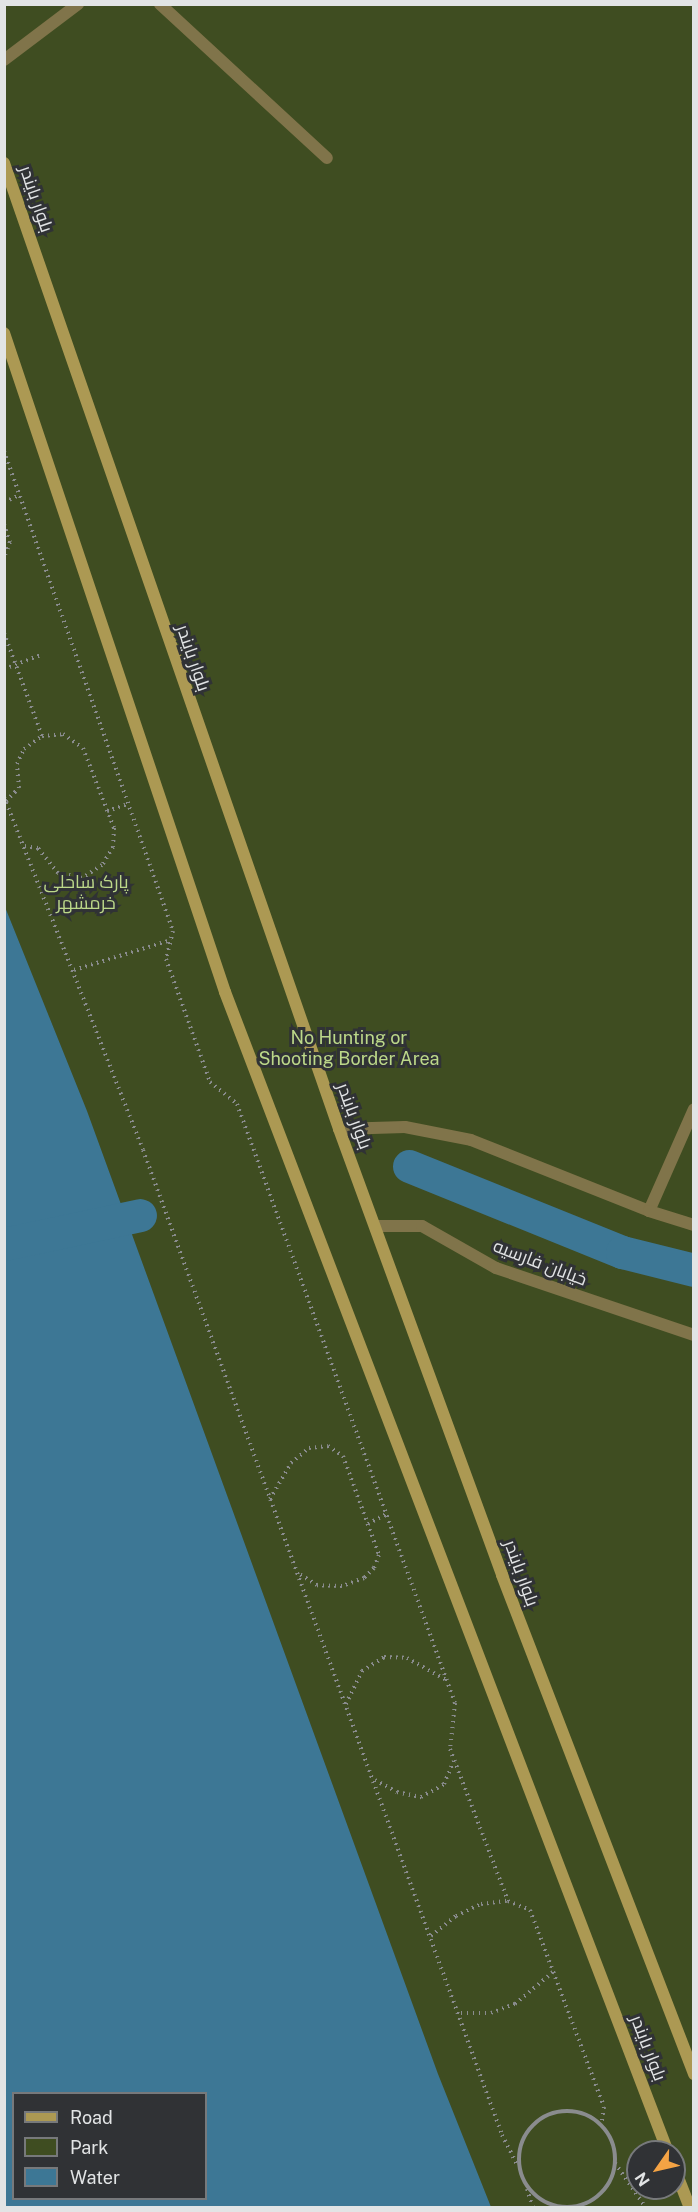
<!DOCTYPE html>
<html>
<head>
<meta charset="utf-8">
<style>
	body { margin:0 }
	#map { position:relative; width:698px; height:2212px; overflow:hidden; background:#303235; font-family:"Public Sans",Cairo,sans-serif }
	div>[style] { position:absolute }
	.green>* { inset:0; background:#3f4d21 }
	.water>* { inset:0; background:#3d7795 }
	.canal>* { height:33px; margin:-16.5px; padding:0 16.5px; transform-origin:16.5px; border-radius:16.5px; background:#3d7795 }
	.path>* { height:4px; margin-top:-2px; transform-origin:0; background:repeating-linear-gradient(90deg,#8a8c8e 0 1.5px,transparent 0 6px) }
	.path>.ring { margin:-2px; padding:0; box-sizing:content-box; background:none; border:4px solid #8a8c8e; border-radius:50% }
	.lane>* { height:12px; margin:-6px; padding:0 6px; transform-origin:6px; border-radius:6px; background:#80744a }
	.street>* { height:12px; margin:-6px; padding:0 6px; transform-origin:6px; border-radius:6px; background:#80744a }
	.secondary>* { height:12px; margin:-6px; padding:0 6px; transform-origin:6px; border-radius:6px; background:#ac9953 }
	span { translate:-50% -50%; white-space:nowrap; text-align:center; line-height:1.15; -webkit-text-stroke:6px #303235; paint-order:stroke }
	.street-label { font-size:18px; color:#e2e4e5 }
	.park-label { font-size:18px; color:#bcd889 }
	.frame { position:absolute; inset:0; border:6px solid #e2e4e5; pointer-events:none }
	.legend { position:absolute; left:12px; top:2092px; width:195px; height:108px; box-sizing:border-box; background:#303235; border:2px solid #77797b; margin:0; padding:8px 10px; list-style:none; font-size:18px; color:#e2e4e5 }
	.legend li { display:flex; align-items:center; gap:12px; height:30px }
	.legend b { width:30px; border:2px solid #77797b }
	.north { position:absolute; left:626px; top:2140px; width:60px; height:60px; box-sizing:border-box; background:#303235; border:2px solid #77797b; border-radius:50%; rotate:236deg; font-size:16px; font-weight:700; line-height:24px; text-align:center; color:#e2e4e5 }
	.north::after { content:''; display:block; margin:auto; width:21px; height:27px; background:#f4a344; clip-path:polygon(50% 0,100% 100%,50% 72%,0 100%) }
</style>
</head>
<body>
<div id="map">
	<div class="green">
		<i style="clip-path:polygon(evenodd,5px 5px,693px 5px,693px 2207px,5px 2208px,5px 5px,14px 2094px,206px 2094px,206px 2198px,14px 2198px,14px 2094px,5px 5px,638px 2152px,674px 2152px,674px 2188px,638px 2188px,638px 2152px)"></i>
	</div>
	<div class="water">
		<i style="clip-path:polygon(evenodd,5px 907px,87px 1111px,438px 2074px,491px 2207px,5px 2207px,5px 907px,14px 2094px,206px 2094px,206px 2198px,14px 2198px,14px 2094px)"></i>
	</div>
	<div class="canal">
		<i style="left:409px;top:1166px;width:230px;rotate:22deg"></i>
		<i style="left:622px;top:1252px;width:74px;rotate:14deg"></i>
		<i style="left:4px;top:1244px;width:139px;rotate:-12deg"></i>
	</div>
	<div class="path">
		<i style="left:4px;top:451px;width:509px;rotate:70.6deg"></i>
		<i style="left:173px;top:931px;width:29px;rotate:104deg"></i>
		<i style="left:166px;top:959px;width:131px;rotate:70.3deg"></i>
		<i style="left:210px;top:1082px;width:35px;rotate:39deg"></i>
		<i style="left:237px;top:1104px;width:637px;rotate:70deg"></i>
		<i style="left:455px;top:1703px;width:46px;rotate:96.2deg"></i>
		<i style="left:450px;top:1749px;width:163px;rotate:69.1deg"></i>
		<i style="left:508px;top:1901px;width:24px;rotate:22deg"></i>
		<i style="left:530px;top:1910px;width:210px;rotate:69.4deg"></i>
		<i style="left:604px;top:2107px;width:18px;rotate:99deg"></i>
		<i style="left:4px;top:502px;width:17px;rotate:-24deg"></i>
		<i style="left:4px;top:524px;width:19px;rotate:72deg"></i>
		<i style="left:10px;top:542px;width:17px;rotate:111deg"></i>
		<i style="left:4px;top:633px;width:110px;rotate:69.7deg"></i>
		<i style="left:4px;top:669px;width:39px;rotate:-21deg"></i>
		<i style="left:4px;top:797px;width:379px;rotate:68.5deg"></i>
		<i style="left:143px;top:1150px;width:1048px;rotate:69.97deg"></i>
		<i style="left:502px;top:2135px;width:36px;rotate:63deg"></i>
		<i style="left:6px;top:801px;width:18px;rotate:-45deg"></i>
		<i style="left:19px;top:788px;width:24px;rotate:-95deg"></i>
		<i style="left:17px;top:764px;width:17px;rotate:-65deg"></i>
		<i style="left:24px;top:749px;width:22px;rotate:-36deg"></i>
		<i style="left:42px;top:736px;width:21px;rotate:-5deg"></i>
		<i style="left:63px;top:734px;width:24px;rotate:35deg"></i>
		<i style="left:83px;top:748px;width:86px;rotate:68.8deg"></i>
		<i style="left:114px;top:828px;width:19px;rotate:93deg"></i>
		<i style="left:113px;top:847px;width:21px;rotate:121deg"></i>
		<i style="left:102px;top:865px;width:24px;rotate:147deg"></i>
		<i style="left:82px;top:878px;width:25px;rotate:-168deg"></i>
		<i style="left:58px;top:873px;width:32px;rotate:-129deg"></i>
		<i style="left:38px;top:848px;width:14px;rotate:-172deg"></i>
		<i style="left:107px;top:811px;width:22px;rotate:-18deg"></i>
		<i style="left:74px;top:970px;width:102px;rotate:-17.2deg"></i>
		<i style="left:270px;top:1499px;width:42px;rotate:-59.7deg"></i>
		<i style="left:291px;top:1463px;width:23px;rotate:-40deg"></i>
		<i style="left:309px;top:1448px;width:19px;rotate:-6deg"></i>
		<i style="left:328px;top:1446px;width:18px;rotate:34deg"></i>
		<i style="left:343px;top:1456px;width:105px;rotate:70deg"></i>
		<i style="left:379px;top:1555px;width:14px;rotate:111deg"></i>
		<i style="left:374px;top:1568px;width:14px;rotate:135deg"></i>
		<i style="left:364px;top:1578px;width:23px;rotate:160deg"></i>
		<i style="left:342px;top:1586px;width:25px;rotate:-178deg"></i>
		<i style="left:317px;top:1585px;width:22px;rotate:-148deg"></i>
		<i style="left:368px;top:1524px;width:21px;rotate:-29deg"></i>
		<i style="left:346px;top:1704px;width:37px;rotate:-64deg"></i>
		<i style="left:362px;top:1671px;width:26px;rotate:-32deg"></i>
		<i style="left:384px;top:1657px;width:23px;rotate:2deg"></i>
		<i style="left:407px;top:1658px;width:45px;rotate:29.4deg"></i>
		<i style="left:375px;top:1780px;width:25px;rotate:29deg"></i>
		<i style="left:397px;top:1792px;width:25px;rotate:12deg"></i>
		<i style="left:421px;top:1797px;width:26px;rotate:-29deg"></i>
		<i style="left:444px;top:1784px;width:25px;rotate:-67deg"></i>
		<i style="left:431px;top:1936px;width:32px;rotate:-39deg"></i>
		<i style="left:456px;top:1916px;width:28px;rotate:-26deg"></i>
		<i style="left:481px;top:1904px;width:26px;rotate:-7deg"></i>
		<i style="left:461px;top:2013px;width:30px"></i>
		<i style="left:491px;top:2013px;width:26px;rotate:-21deg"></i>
		<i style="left:515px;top:2004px;width:50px;rotate:-40.1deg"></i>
		<i class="ring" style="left:519px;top:2111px;width:92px;height:92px"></i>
		<i style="left:615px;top:2163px;width:55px;rotate:55.4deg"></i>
		<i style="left:527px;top:2189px;width:20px;rotate:72deg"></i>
	</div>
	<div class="lane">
		<i style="left:160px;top:4px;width:227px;rotate:42.7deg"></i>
	</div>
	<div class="street">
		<i style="left:4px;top:60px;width:93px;rotate:-37.1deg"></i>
		<i style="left:339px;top:1129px;width:66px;rotate:-1.7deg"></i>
		<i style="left:405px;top:1127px;width:67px;rotate:11.1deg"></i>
		<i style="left:471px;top:1140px;width:192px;rotate:21.7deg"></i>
		<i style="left:649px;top:1211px;width:111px;rotate:-66.2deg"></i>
		<i style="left:649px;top:1211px;width:47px;rotate:17.3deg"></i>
		<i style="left:377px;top:1226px;width:45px"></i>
		<i style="left:422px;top:1226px;width:85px;rotate:29.6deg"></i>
		<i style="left:496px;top:1268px;width:209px;rotate:18.7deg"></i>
	</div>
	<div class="secondary">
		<i style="left:4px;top:163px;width:1022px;rotate:70.87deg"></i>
		<i style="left:339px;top:1129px;width:475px;rotate:69.9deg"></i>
		<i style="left:502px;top:1575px;width:535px;rotate:68.95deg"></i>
		<i style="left:4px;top:333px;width:695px;rotate:71.46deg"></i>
		<i style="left:225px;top:992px;width:1242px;rotate:69.1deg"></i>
		<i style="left:674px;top:2167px;width:44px;rotate:68.7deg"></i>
	</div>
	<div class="street-label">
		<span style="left:36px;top:199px;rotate:71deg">بلوار بایندر</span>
		<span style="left:193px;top:658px;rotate:71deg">بلوار بایندر</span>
		<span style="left:354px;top:1116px;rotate:70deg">بلوار بایندر</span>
		<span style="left:540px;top:1263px;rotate:21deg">خیابان فارسیه</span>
		<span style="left:521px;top:1573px;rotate:70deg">بلوار بایندر</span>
		<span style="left:648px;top:2048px;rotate:69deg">بلوار بایندر</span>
	</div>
	<div class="park-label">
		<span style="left:86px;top:893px">پارک ساحلی<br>خرمشهر</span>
		<span style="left:349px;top:1049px">No Hunting or<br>Shooting Border Area</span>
	</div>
	<div class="frame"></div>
	<ul class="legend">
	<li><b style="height:8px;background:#ac9953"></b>Road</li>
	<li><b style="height:16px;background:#3f4d21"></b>Park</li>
	<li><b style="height:16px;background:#3d7795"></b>Water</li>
	</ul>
	<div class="north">N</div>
</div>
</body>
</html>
